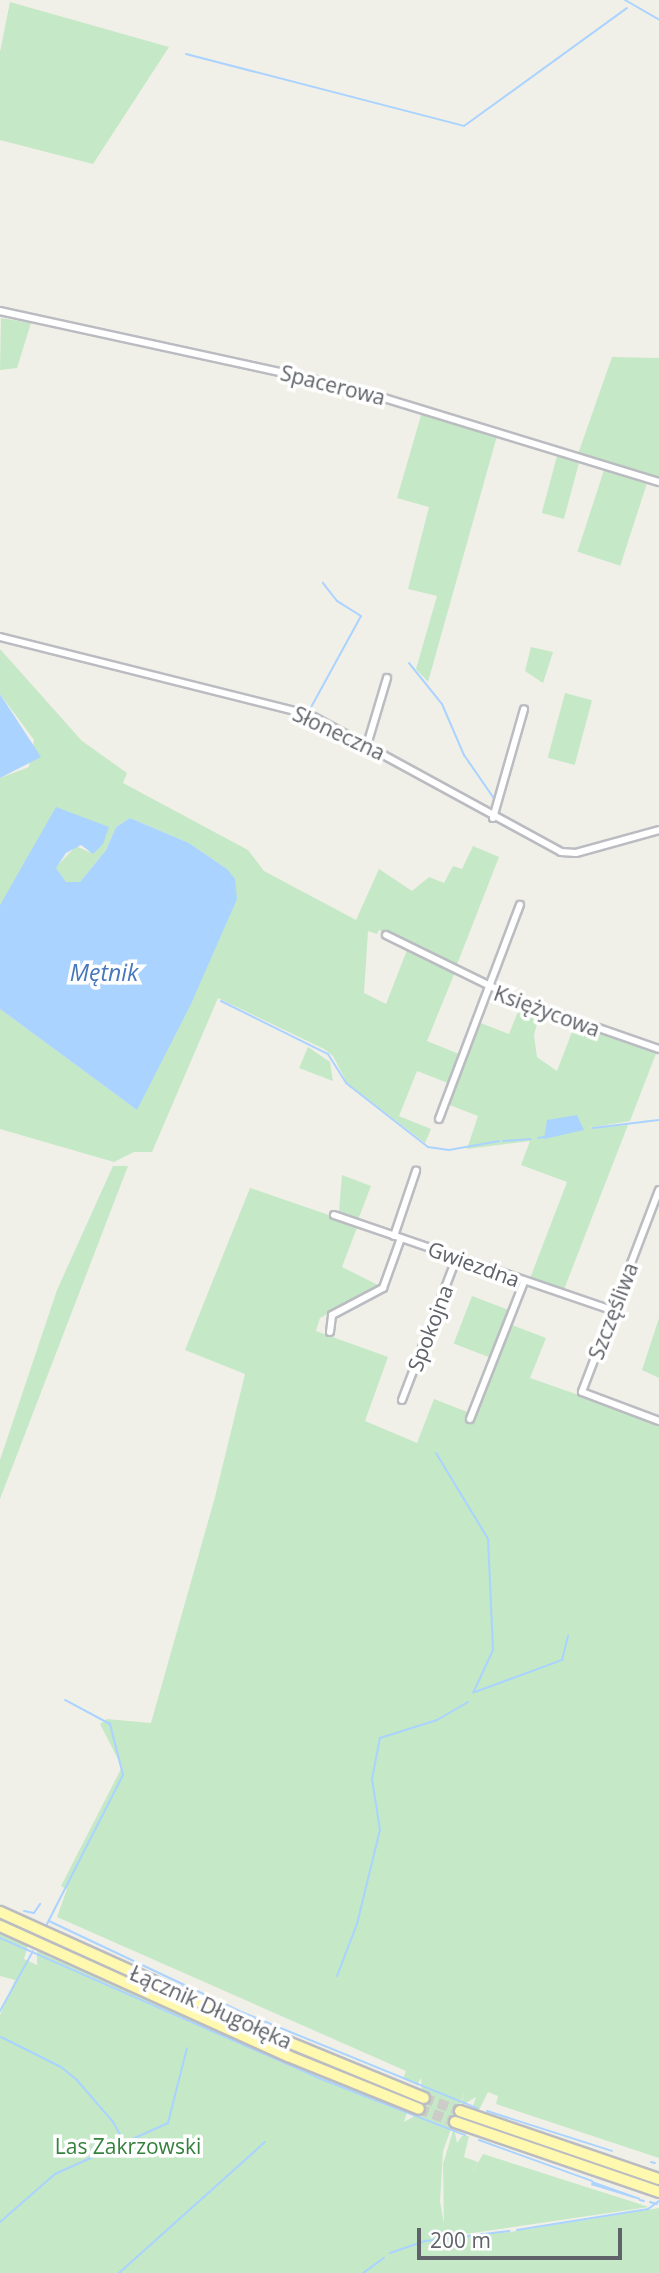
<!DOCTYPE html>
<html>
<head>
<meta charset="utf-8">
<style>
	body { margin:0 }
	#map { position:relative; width:659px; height:2273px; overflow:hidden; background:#f1f0e8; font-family:"Open Sans",sans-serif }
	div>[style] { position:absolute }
	.green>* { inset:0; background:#c5e8c7; transform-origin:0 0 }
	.water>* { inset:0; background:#aad3ff }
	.stream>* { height:2px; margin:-1px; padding:0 1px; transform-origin:1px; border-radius:1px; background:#aad3ff }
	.primary-tunnel>* { height:10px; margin-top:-5px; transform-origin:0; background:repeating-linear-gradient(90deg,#ccccc8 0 10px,transparent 0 15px) }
	.roads { filter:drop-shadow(2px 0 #babcc1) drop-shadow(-2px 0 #babcc1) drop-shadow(0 2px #babcc1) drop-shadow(0 -2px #babcc1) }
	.minor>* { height:6px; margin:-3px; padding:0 3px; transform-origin:3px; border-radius:3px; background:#fff }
	.primary>* { height:10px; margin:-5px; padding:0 5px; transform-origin:5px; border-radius:5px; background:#fff8af }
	span { translate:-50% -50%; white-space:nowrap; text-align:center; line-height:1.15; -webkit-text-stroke:7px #fff; paint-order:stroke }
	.street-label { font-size:21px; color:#5f6268 }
	.park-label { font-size:21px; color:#34823d }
	.water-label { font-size:23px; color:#4777bc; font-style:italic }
	.scale { position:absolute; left:417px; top:2228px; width:205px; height:32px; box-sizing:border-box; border:4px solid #5f6268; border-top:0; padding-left:9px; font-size:21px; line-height:24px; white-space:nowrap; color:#5f6268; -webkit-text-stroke:5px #fff; paint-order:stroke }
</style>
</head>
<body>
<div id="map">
	<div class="green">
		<i style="clip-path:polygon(10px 2px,169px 47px,93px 164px,0 140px,0 52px)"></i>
		<i style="clip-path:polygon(1px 318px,31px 323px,17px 368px,0 370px)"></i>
		<i style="clip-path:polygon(612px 357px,659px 358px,659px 477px,578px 454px)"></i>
		<i style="clip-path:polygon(422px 412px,497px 436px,428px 682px,416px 669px,437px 596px,408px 589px,429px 507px,397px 498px)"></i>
		<i style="left:557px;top:456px;width:23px;height:59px;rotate:15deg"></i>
		<i style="left:604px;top:470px;width:45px;height:86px;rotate:18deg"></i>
		<i style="clip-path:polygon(531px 647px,553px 652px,543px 683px,525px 671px)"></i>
		<i style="clip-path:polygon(0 649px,82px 741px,127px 773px,123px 783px,248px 850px,264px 871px,356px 920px,379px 869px,412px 891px,429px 877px,444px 883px,453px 866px,462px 869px,473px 846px,499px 857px,456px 967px,379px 930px,377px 934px,368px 931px,364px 993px,386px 1004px,407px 950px,455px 972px,427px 1041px,459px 1054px,448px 1083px,417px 1071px,399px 1116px,431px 1129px,425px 1143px,347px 1083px,333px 1056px,324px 1049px,218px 998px,152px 1152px,134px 1152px,114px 1162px,0 1129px,0 1009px,137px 1110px,227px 869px,189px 843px,130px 818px,116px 827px,106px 850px,80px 882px,66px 882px,55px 868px,76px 846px,89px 852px,109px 827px,25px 865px,0 905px,0 778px,29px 767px,34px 740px,0 694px)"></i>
		<i style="left:565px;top:693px;width:28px;height:67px;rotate:15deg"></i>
		<i style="clip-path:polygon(521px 1004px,540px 1013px,534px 1035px,537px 1057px,557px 1071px,575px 1024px,657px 1051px,630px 1121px,588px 1128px,628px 1125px,563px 1292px,529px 1281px,567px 1182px,521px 1165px,530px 1141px,467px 1149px,478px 1116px,447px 1104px,478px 1022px,509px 1034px)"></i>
		<i style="clip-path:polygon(308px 1047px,330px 1062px,333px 1081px,299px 1068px)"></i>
		<i style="clip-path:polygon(113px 1166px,128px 1166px,0 1499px,0 1460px,57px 1290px)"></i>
		<i style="clip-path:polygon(342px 1175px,371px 1186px,358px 1220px,339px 1211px)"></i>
		<i style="clip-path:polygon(evenodd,250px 1188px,358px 1225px,342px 1267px,380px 1286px,320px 1318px,316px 1331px,388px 1357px,365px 1421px,417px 1443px,434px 1399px,475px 1415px,512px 1325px,546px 1338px,530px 1378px,659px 1423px,659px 2158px,496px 2104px,498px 2096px,488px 2092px,479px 2110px,473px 2106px,476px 2097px,464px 2104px,454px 2128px,457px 2143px,462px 2136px,469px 2136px,464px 2157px,478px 2162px,467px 2182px,483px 2154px,649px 2207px,452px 2236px,510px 2232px,659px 2208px,659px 2273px,0 2273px,0 2015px,15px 1980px,0 1976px,0 1932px,28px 1945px,24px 1959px,37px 1965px,37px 1949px,414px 2114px,407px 2113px,404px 2122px,413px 2117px,423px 2103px,421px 2078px,417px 2085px,403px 2079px,406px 2071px,57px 1917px,67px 1889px,61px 1886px,122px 1767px,100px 1724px,107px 1719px,151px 1723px,215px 1497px,245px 1374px,185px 1350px,250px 1188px,465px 2091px,443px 2164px,444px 2223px,440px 2202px,443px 2151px,465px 2091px)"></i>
		<i style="left:472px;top:1296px;width:42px;height:51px;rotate:21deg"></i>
		<i style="clip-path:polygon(659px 1318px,659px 1378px,642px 1370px)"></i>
	</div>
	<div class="water">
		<i style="clip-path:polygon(0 694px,41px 757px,0 778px)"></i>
		<i style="clip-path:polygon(56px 807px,109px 827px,103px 844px,93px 854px,81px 845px,66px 853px,56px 868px,66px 882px,80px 882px,106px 850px,116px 827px,130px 818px,189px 843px,227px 869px,235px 879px,237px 899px,191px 1004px,137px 1110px,0 1009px,0 905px)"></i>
		<i style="clip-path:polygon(577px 1115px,584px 1130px,544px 1139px,547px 1120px)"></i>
		<i style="clip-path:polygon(592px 2181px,640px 2198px,640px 2200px,591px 2185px)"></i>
	</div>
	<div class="stream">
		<i style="left:625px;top:0;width:39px;rotate:30deg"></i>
		<i style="left:186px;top:54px;width:287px;rotate:14.5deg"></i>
		<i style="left:464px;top:126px;width:201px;rotate:-35.9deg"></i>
		<i style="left:409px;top:663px;width:53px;rotate:51.2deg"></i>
		<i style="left:442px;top:704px;width:56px;rotate:66.7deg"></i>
		<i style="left:464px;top:755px;width:55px;rotate:55.4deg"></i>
		<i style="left:309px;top:711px;width:108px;rotate:-61.3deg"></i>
		<i style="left:361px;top:616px;width:28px;rotate:-148deg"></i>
		<i style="left:337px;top:601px;width:23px;rotate:-128deg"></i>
		<i style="left:221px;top:1001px;width:119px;rotate:26.4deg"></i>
		<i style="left:328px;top:1054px;width:34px;rotate:58deg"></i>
		<i style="left:346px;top:1083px;width:104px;rotate:38deg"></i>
		<i style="left:428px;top:1147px;width:21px;rotate:8deg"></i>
		<i style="left:449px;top:1150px;width:51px;rotate:-10.2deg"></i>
		<i style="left:593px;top:1128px;width:66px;rotate:-6.9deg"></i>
		<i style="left:538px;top:1138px;width:6px;rotate:-9deg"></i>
		<i style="left:503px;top:1141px;width:28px;rotate:-4deg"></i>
		<i style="left:436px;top:1453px;width:100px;rotate:58.8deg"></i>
		<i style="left:488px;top:1539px;width:111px;rotate:87.4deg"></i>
		<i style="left:493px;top:1650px;width:47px;rotate:114.9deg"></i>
		<i style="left:475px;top:1692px;width:93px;rotate:-20.2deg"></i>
		<i style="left:562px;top:1660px;width:25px;rotate:-76deg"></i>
		<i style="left:24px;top:1911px;width:10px;rotate:11deg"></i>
		<i style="left:34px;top:1913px;width:11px;rotate:-56deg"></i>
		<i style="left:49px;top:1921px;width:210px;rotate:25.3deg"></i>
		<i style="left:239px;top:2011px;width:257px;rotate:22.2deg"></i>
		<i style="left:47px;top:1924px;width:167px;rotate:-63deg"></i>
		<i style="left:123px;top:1775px;width:53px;rotate:-104.3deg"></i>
		<i style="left:110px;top:1724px;width:51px;rotate:-151.9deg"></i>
		<i style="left:0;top:1938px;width:345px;rotate:23.7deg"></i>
		<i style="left:316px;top:2077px;width:160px;rotate:21.3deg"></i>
		<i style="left:337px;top:1976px;width:56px;rotate:-69deg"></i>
		<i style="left:357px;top:1924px;width:97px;rotate:-76.3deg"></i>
		<i style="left:380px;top:1830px;width:52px;rotate:-98.9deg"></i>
		<i style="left:372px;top:1779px;width:42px;rotate:-79deg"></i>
		<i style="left:380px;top:1738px;width:60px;rotate:-17.5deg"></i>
		<i style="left:437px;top:1720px;width:36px;rotate:-30deg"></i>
		<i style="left:0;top:2011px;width:68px;rotate:-61.2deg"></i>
		<i style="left:1px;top:2037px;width:67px;rotate:26.6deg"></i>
		<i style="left:61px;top:2067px;width:19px;rotate:39deg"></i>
		<i style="left:76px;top:2079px;width:57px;rotate:49.3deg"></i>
		<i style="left:113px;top:2122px;width:23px;rotate:61deg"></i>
		<i style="left:487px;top:2111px;width:131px;rotate:17.7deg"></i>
		<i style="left:479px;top:2140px;width:120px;rotate:19.9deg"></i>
		<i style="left:651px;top:2162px;width:4px;rotate:14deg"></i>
		<i style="left:640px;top:2200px;width:4px;rotate:14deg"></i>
		<i style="left:650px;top:2202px;width:7px;rotate:16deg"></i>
		<i style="left:0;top:2222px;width:73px;rotate:-41.1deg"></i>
		<i style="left:55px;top:2174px;width:124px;rotate:-24.3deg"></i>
		<i style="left:168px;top:2123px;width:77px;rotate:-75.8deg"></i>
		<i style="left:517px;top:2230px;width:133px;rotate:-9.1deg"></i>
		<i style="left:648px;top:2209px;width:14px;rotate:-36deg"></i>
		<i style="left:390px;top:2253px;width:37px;rotate:-19deg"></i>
		<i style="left:425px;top:2241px;width:85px;rotate:-6.8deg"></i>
		<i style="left:119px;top:2273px;width:196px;rotate:-41.9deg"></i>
		<i style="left:363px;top:2273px;width:26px;rotate:-36deg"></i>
	</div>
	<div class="primary-tunnel">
		<i style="left:424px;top:2098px;width:38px;rotate:20deg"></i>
		<i style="left:419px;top:2109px;width:38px;rotate:20deg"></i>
	</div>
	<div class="roads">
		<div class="minor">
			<i style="left:0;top:311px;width:356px;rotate:12.3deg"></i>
			<i style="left:348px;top:387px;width:325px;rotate:17deg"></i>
			<i style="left:0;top:637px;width:320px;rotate:14.1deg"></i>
			<i style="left:310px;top:715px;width:286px;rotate:28.6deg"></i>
			<i style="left:561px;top:852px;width:15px;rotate:4deg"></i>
			<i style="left:576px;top:853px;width:86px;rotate:-15.5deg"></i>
			<i style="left:367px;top:745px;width:70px;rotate:-73.4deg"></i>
			<i style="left:493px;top:818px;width:113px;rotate:-74.1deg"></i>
			<i style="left:386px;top:935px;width:150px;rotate:26.1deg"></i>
			<i style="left:521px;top:1001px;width:146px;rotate:19.2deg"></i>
			<i style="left:439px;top:1119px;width:229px;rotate:-69.3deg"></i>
			<i style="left:659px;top:1190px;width:216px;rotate:110.9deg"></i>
			<i style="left:582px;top:1392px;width:82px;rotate:20.6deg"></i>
			<i style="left:334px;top:1215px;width:296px;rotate:18.9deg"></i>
			<i style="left:394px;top:1236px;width:69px;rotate:-71.3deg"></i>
			<i style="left:330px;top:1332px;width:17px;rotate:-83deg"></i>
			<i style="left:332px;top:1315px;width:58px;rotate:-27.9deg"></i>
			<i style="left:383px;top:1288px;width:53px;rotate:-70.2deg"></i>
			<i style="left:402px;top:1400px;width:153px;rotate:-69deg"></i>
			<i style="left:470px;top:1419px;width:147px;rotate:-68.5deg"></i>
		</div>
		<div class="primary">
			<i style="left:0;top:1912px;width:316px;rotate:24.3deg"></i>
			<i style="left:288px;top:2042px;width:147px;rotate:22.4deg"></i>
			<i style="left:0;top:1926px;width:316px;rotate:24.3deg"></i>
			<i style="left:288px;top:2056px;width:141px;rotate:22deg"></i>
			<i style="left:460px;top:2111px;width:210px;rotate:18.9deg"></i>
			<i style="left:455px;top:2122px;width:216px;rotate:18.9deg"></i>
		</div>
	</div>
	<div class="street-label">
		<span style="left:333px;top:385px;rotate:14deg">Spacerowa</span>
		<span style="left:339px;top:733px;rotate:25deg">Słoneczna</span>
		<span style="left:547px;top:1011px;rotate:20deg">Księżycowa</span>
		<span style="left:474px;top:1264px;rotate:20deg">Gwiezdna</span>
		<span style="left:613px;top:1311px;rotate:-69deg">Szczęśliwa</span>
		<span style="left:430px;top:1328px;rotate:-69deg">Spokojna</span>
		<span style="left:211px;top:2007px;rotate:24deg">Łącznik Długołęka</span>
	</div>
	<div class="park-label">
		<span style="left:128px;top:2146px">Las Zakrzowski</span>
	</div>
	<div class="water-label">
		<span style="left:104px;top:972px">Mętnik</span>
	</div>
	<div class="scale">200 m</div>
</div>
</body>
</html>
